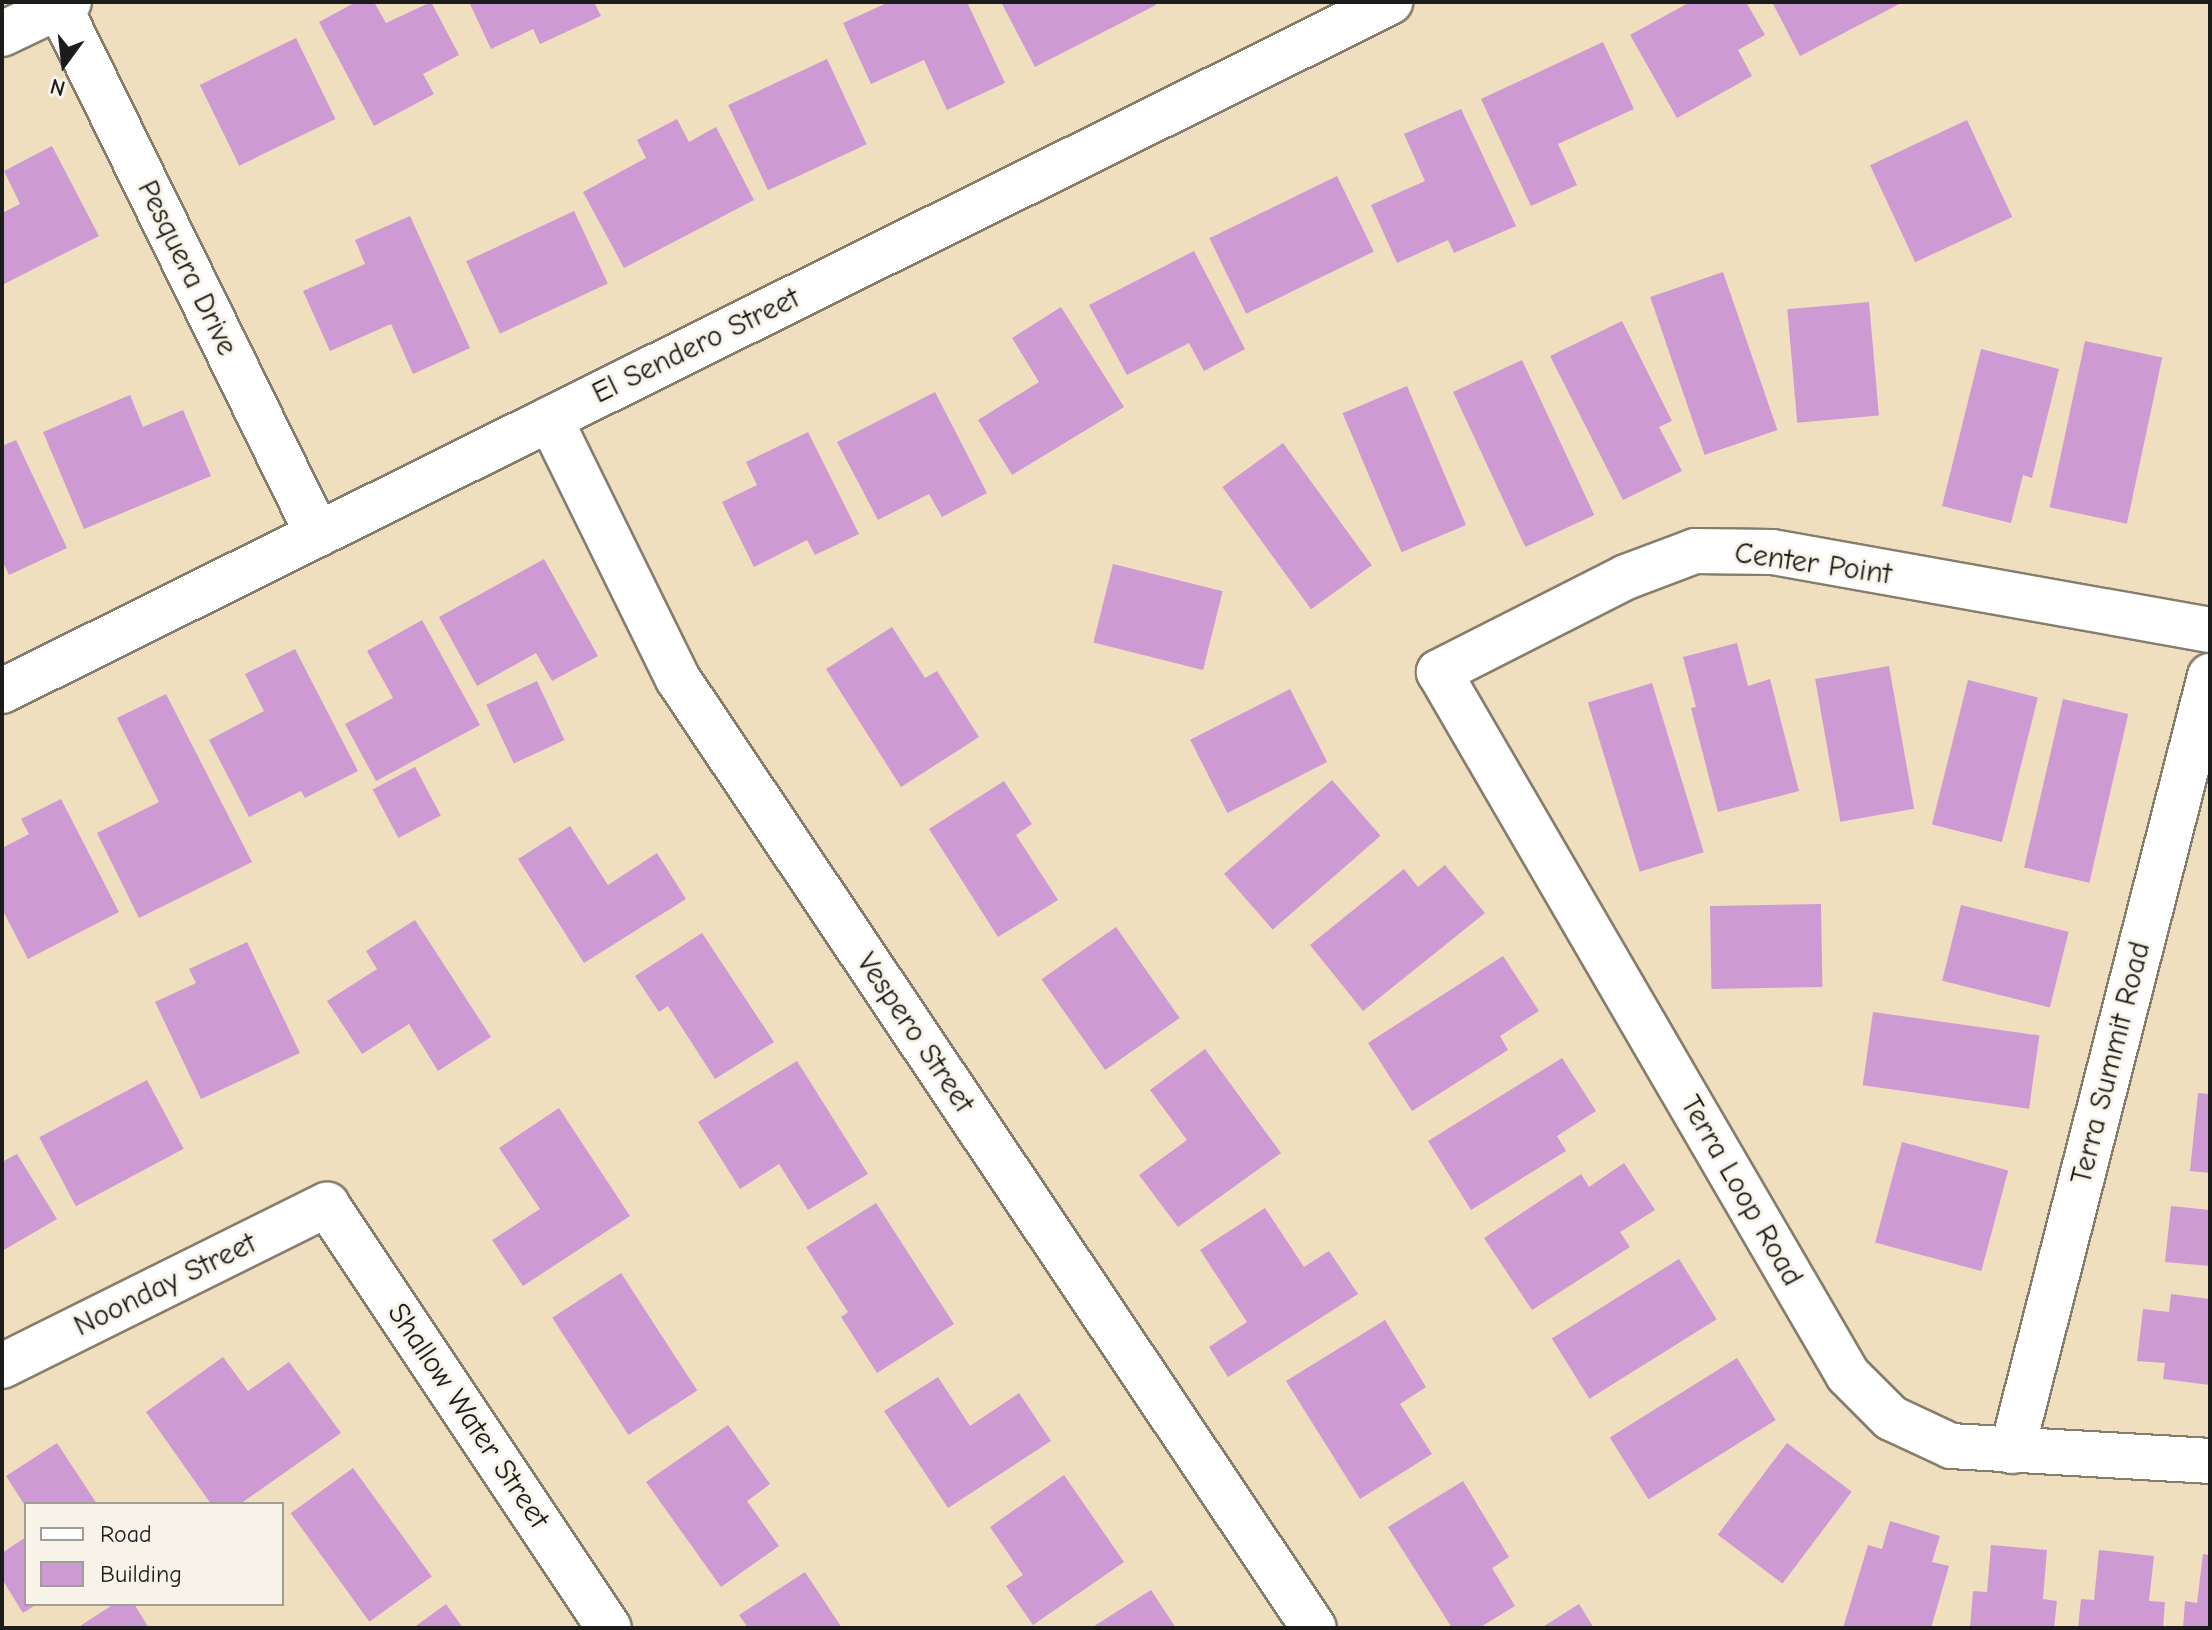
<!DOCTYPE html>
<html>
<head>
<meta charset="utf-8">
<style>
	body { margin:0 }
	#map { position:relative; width:2212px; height:1630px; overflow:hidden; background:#f0dfbe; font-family:"Comic Neue",sans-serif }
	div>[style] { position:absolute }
	.building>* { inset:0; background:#ce9ad4; transform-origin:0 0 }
	.roads { filter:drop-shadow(2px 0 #867e6d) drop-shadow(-2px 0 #867e6d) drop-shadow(0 2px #867e6d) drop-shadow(0 -2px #867e6d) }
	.minor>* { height:44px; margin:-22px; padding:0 22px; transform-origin:22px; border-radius:22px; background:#fff }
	span { translate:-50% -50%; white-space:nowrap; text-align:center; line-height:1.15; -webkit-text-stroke:6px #f7f3e8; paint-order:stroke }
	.street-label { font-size:30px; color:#1c1c1c }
	.frame { position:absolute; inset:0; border:4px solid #1c1c1c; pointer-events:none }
	.legend { position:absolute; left:24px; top:1502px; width:260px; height:104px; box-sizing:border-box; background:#f7f3e8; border:2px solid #9f9d96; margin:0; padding:10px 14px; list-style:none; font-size:24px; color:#1c1c1c }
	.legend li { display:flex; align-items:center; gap:16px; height:40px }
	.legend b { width:40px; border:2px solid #9f9d96 }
	.north { position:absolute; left:24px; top:24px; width:80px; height:80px; -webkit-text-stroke:6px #f7f3e8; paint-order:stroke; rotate:195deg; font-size:22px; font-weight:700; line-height:32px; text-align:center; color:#1c1c1c }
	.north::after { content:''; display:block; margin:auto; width:28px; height:36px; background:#1c1c1c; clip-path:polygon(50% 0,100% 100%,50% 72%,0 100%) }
</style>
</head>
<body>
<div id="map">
	<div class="building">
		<i style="clip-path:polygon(356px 2px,374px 2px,386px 23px,431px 2px,459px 55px,423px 74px,434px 94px,374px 126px,319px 22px)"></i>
		<i style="clip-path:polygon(469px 2px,594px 2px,601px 16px,540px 44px,533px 29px,491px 49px)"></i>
		<i style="clip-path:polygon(889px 2px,967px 2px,1005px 83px,947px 110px,924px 60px,871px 84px,843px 23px)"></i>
		<i style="clip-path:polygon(1001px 2px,1154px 2px,1156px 5px,1035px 67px)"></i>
		<i style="clip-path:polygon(1690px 2px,1746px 2px,1765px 35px,1738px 50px,1752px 76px,1677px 118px,1630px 35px)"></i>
		<i style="clip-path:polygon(1772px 2px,1903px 2px,1800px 56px)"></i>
		<i style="left:296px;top:38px;width:90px;height:107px;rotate:64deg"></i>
		<i style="clip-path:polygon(1603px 42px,1634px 109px,1558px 144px,1577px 185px,1531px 206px,1481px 99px)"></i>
		<i style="left:827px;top:59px;width:94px;height:109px;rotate:65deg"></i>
		<i style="clip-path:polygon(1461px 109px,1516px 226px,1454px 253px,1448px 240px,1397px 263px,1371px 205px,1425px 181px,1404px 134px)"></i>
		<i style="clip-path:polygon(677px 119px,689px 142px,716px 127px,754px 200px,624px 268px,583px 192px,646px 158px,637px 140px)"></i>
		<i style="left:1967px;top:120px;width:107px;height:107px;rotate:65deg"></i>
		<i style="clip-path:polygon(52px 146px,99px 236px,2px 285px,2px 213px,20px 204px,4px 171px)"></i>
		<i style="left:1337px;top:176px;width:84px;height:142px;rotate:64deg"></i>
		<i style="left:574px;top:211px;width:80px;height:119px;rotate:65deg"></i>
		<i style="clip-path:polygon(410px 216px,470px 348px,413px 374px,391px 324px,330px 351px,303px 291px,365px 264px,355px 240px)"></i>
		<i style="clip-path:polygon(1194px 251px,1245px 349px,1204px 371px,1189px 343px,1127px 375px,1089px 305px)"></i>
		<i style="left:1723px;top:272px;width:167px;height:77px;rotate:71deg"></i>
		<i style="left:1869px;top:302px;width:114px;height:82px;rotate:85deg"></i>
		<i style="clip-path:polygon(1061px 307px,1124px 407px,1012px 475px,978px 420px,1039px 382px,1012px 338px)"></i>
		<i style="clip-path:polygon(1622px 321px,1672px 421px,1659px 427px,1682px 471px,1623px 500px,1550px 356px)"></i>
		<i style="left:2085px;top:341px;width:79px;height:170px;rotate:12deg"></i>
		<i style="clip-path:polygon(1981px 349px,2059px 369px,2032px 478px,2023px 475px,2011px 523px,1942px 506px)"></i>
		<i style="left:1522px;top:360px;width:171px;height:76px;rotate:65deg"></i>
		<i style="left:1407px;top:386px;width:151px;height:70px;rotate:67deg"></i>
		<i style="clip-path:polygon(935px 392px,987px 493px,942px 517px,929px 494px,878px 520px,837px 442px)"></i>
		<i style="clip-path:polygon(130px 395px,143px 427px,183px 410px,211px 476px,84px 529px,43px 432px)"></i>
		<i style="clip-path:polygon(808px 432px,859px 534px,815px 555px,807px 540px,754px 567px,722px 502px,757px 485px,746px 462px)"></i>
		<i style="clip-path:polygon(16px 440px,67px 548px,9px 575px,2px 560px,2px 446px)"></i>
		<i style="left:1283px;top:443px;width:151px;height:75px;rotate:54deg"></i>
		<i style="clip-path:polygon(544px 559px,598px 656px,552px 681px,536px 653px,477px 686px,439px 617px)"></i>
		<i style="left:1113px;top:564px;width:113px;height:81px;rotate:14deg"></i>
		<i style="clip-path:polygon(422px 620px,480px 725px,376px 781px,345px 724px,393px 698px,367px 651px)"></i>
		<i style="clip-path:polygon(892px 627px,925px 678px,937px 671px,979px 737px,901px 787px,826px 669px)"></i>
		<i style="clip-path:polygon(1737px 643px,1748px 686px,1770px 679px,1799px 791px,1718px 812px,1691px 708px,1696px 707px,1683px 657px)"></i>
		<i style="clip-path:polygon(295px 649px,358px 771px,305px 798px,301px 791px,249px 817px,209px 740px,264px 711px,245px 674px)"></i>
		<i style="left:1889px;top:666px;width:145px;height:75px;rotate:80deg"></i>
		<i style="left:1968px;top:680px;width:72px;height:149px;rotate:14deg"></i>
		<i style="left:537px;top:681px;width:65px;height:56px;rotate:65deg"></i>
		<i style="left:1652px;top:683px;width:177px;height:67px;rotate:73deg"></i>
		<i style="left:1290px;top:689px;width:82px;height:112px;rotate:63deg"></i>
		<i style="clip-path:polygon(166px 694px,252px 862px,139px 918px,97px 833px,159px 802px,117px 718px)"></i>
		<i style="left:2063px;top:699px;width:67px;height:173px;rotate:13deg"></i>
		<i style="left:415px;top:767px;width:55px;height:48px;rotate:62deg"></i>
		<i style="left:1332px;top:780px;width:74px;height:143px;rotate:49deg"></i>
		<i style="clip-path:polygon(1004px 781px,1032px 824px,1016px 835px,1058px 900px,998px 937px,929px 829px)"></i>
		<i style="clip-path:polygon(61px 799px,119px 912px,28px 959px,2px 909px,2px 848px,29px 834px,21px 819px)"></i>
		<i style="clip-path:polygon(570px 826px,608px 885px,657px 853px,686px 899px,584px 963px,518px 859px)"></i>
		<i style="clip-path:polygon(1445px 865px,1485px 913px,1363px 1011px,1310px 945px,1404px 869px,1418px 887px)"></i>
		<i style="left:1821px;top:904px;width:83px;height:111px;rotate:89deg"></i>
		<i style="left:1961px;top:905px;width:111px;height:78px;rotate:14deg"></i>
		<i style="clip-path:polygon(415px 920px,491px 1037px,438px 1071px,409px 1024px,362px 1054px,327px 1001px,377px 969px,366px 951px)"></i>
		<i style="left:1116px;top:927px;width:111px;height:91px;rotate:55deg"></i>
		<i style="clip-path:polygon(702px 933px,774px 1042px,715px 1079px,668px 1006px,659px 1012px,635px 976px)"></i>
		<i style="clip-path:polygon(247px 942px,300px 1053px,201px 1099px,155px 1002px,196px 983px,189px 969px)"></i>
		<i style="clip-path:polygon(1503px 956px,1539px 1011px,1500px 1036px,1508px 1050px,1412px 1111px,1368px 1043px)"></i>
		<i style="left:1873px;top:1012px;width:168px;height:74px;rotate:8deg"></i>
		<i style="clip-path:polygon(1205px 1049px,1281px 1153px,1178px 1227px,1139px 1175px,1187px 1140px,1150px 1090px)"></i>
		<i style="clip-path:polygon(1562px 1058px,1596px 1111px,1557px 1136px,1566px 1151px,1471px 1210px,1428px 1141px)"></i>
		<i style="clip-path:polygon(797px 1061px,868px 1174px,808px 1210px,779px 1164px,740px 1189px,698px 1122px)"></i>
		<i style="left:147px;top:1080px;width:78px;height:122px;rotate:62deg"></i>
		<i style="clip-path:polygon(2198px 1093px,2210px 1094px,2210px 1173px,2190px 1171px)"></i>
		<i style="clip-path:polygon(559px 1108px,630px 1216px,523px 1286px,492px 1240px,540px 1209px,499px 1148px)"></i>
		<i style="left:1902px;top:1142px;width:110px;height:104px;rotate:15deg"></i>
		<i style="clip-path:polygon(17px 1154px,57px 1219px,2px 1251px,2px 1162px)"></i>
		<i style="clip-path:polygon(1624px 1163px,1655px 1210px,1620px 1232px,1630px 1247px,1532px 1310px,1484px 1238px,1581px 1174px,1589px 1187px)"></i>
		<i style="clip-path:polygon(876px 1203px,954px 1324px,877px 1373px,841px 1317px,848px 1312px,806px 1247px)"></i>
		<i style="clip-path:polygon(2171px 1206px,2210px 1210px,2210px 1266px,2165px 1262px)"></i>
		<i style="clip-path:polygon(1265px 1208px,1304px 1267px,1329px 1251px,1358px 1294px,1228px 1377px,1209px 1347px,1247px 1322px,1200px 1250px)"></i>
		<i style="left:1679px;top:1259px;width:71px;height:150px;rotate:58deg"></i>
		<i style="left:621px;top:1273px;width:140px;height:82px;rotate:57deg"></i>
		<i style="clip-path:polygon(2171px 1294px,2210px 1299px,2210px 1385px,2163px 1379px,2165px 1363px,2137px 1361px,2143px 1309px,2169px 1312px)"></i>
		<i style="clip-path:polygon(1385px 1320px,1426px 1387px,1400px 1404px,1432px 1454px,1360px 1499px,1286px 1381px)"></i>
		<i style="clip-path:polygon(223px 1357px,248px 1391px,289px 1362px,341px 1433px,240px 1504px,211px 1504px,146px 1412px)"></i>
		<i style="left:1737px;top:1358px;width:73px;height:150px;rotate:58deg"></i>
		<i style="clip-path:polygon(938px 1377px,970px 1426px,1019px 1393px,1051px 1441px,948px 1508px,884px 1411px)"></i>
		<i style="clip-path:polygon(728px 1425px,770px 1484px,747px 1501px,779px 1546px,721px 1587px,646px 1482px)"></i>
		<i style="clip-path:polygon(57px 1443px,97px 1504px,24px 1504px,6px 1476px)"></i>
		<i style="left:1787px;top:1443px;width:81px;height:115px;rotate:37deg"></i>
		<i style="left:353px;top:1468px;width:134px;height:77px;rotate:54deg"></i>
		<i style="clip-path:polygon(1064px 1475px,1124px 1562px,1033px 1625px,1006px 1586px,1023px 1575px,990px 1527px)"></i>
		<i style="clip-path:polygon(1463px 1481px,1509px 1557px,1492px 1568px,1515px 1606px,1479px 1628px,1452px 1628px,1388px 1527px)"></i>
		<i style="clip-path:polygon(1890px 1521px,1940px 1536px,1932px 1562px,1949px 1566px,1931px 1628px,1843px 1628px,1868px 1545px,1882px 1549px)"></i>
		<i style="clip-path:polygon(26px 1537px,26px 1604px,37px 1604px,23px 1613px,2px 1579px,2px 1553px)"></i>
		<i style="clip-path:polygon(1991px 1545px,2047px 1550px,2043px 1599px,2057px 1601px,2054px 1628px,1970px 1628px,1973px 1591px,1987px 1592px)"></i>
		<i style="clip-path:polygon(2099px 1550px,2154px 1556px,2149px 1601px,2165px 1602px,2163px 1628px,2078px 1628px,2081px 1599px,2094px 1600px)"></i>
		<i style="clip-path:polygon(2203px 1554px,2210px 1555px,2210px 1628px,2183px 1628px,2185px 1601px,2197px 1603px)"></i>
		<i style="clip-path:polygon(805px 1572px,842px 1628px,748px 1628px,739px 1615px)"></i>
		<i style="clip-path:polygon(1151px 1590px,1176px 1628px,1091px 1628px)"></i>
		<i style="clip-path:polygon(114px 1604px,134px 1604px,149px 1628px,77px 1628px)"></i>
		<i style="clip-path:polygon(446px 1604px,463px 1628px,413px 1628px)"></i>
		<i style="clip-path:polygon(1579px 1604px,1594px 1628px,1541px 1628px)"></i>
	</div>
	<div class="roads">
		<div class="minor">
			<i style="left:57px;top:2px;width:593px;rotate:63.91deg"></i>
			<i style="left:2px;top:34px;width:74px;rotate:-25.5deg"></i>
			<i style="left:550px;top:419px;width:290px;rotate:63.8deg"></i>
			<i style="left:678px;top:679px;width:1142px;rotate:56.17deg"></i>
			<i style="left:2210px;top:630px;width:445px;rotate:-169.9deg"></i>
			<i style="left:1772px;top:552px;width:77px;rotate:-179.3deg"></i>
			<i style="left:1695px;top:551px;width:74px;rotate:159.4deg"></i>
			<i style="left:1626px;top:577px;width:210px;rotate:153.1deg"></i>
			<i style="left:1439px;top:672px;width:813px;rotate:59.81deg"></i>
			<i style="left:1848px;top:1375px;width:61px;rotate:45deg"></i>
			<i style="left:1891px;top:1418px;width:66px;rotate:25deg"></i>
			<i style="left:1951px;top:1446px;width:259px;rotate:3.3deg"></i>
			<i style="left:2px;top:691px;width:1550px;rotate:-26.4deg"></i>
			<i style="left:2px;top:1366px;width:363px;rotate:-26.4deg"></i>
			<i style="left:327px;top:1205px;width:508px;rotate:56.31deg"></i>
			<i style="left:2012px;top:1451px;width:800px;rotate:-75.67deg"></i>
		</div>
	</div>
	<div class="street-label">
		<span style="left:187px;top:268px;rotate:64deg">Pesquera Drive</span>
		<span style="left:696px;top:346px;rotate:-26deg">El Sendero Street</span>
		<span style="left:1813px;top:564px;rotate:8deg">Center Point</span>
		<span style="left:915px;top:1033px;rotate:56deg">Vespero Street</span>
		<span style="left:2111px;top:1063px;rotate:-76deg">Terra Summit Road</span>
		<span style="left:1741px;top:1191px;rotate:60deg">Terra Loop Road</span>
		<span style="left:165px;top:1285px;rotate:-26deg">Noonday Street</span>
		<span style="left:468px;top:1416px;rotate:56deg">Shallow Water Street</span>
	</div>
	<div class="frame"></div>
	<ul class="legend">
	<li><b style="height:10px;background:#fff"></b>Road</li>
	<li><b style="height:22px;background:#ce9ad4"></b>Building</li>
	</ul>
	<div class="north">N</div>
</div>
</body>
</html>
